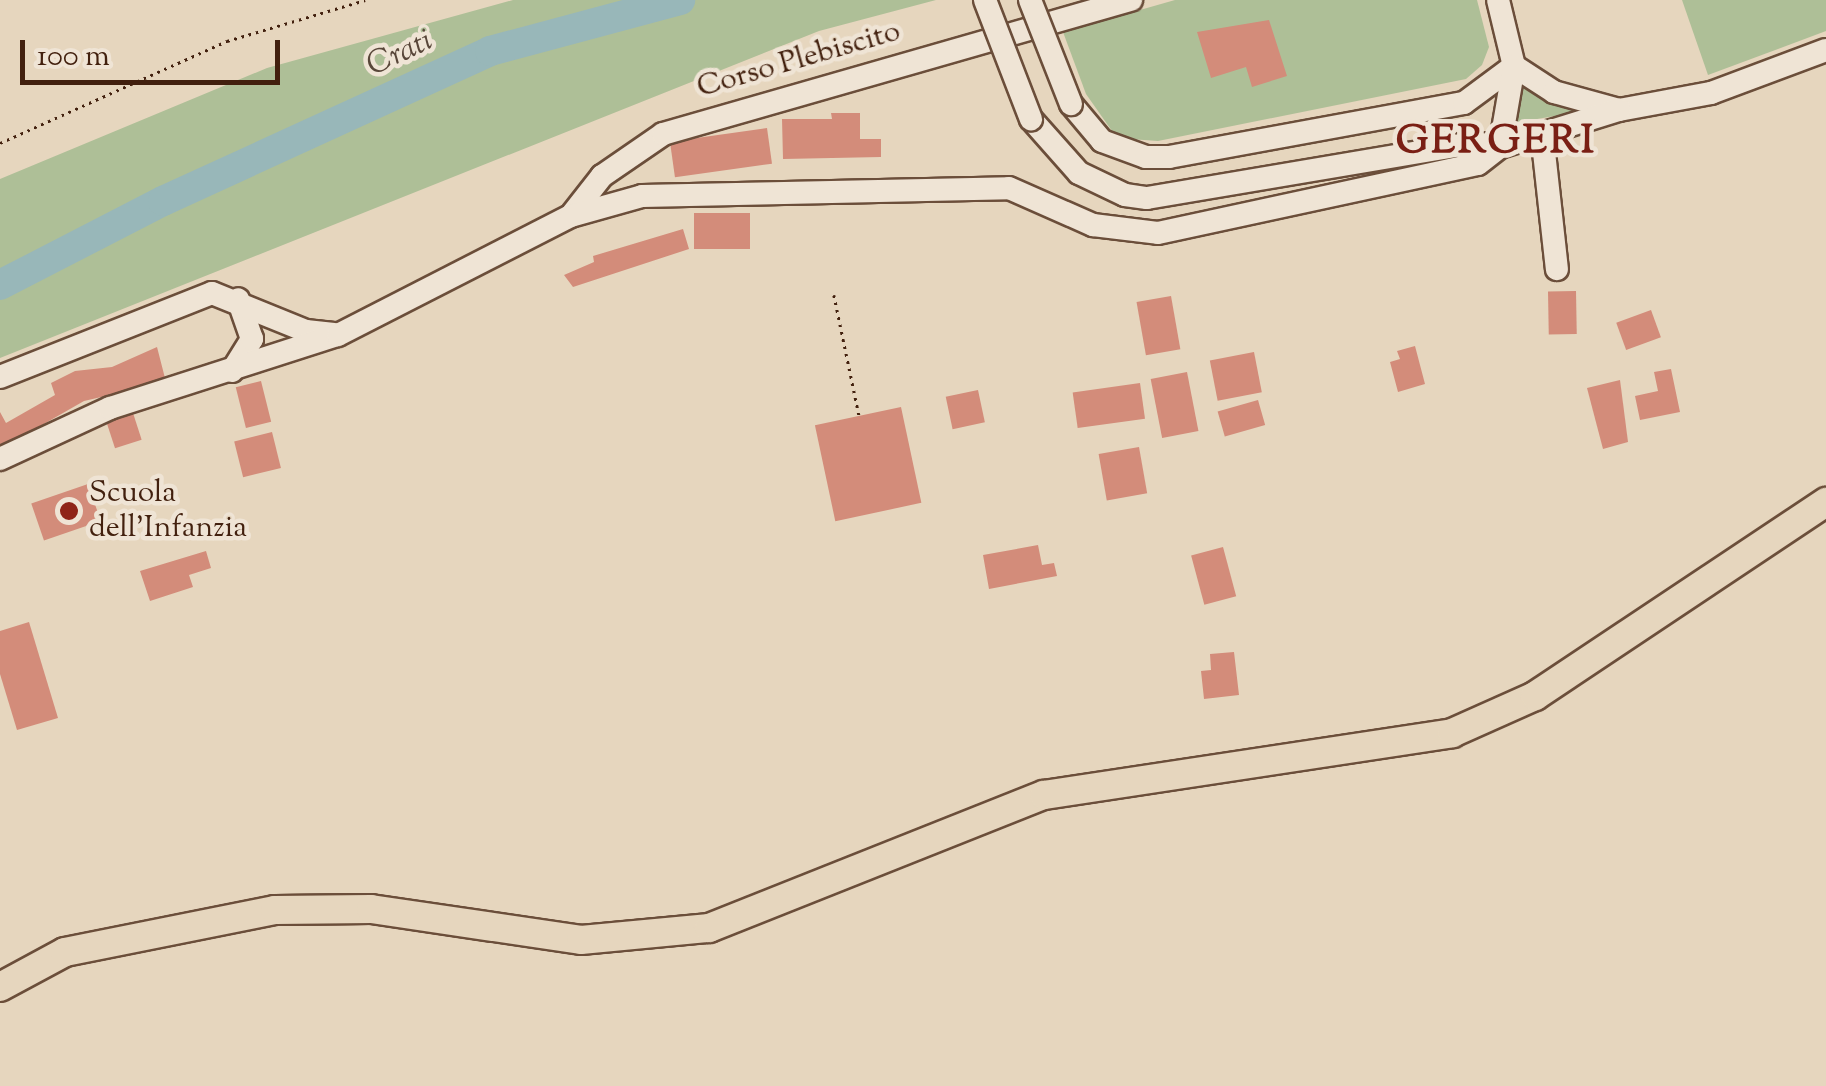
<!DOCTYPE html>
<html>
<head>
<meta charset="utf-8">
<style>
	body { margin:0 }
	#map { position:relative; width:1826px; height:1086px; overflow:hidden; background:#e6d6be; font-family:"Sorts Mill Goudy",serif }
	div>[style] { position:absolute }
	.green>* { inset:0; background:#aebf97 }
	.river>* { height:30px; margin:-15px; padding:0 15px; transform-origin:15px; border-radius:15px; background:#98b7b9 }
	.building>* { inset:0; background:#d38c7a; transform-origin:0 0 }
	.path>* { height:2.5px; margin-top:-1.25px; transform-origin:0; background:repeating-linear-gradient(90deg,#42200e 0 2.5px,transparent 0 7.5px) }
	.roads { filter:drop-shadow(2px 0 #6b4e3a) drop-shadow(-2px 0 #6b4e3a) drop-shadow(0 2px #6b4e3a) drop-shadow(0 -2px #6b4e3a) }
	.minor>* { height:22px; margin:-11px; padding:0 11px; transform-origin:11px; border-radius:11px; background:#efe4d5 }
	.major>* { height:28px; margin:-14px; padding:0 14px; transform-origin:14px; border-radius:14px; background:#e6d6be }
	.bridges { filter:drop-shadow(2px 0 #6b4e3a) drop-shadow(-2px 0 #6b4e3a) drop-shadow(0 2px #6b4e3a) drop-shadow(0 -2px #6b4e3a) }
	.minor-bridge>* { height:22px; margin:-11px; padding:0 11px; transform-origin:11px; border-radius:11px; background:#efe4d5 }
	.dots>* { width:28px; height:28px; translate:-50% -50%; box-sizing:border-box; border:5px solid #efe4d5; border-radius:50% }
	span { translate:-50% -50%; white-space:nowrap; text-align:center; line-height:1.15; -webkit-text-stroke:9px #efe4d5; paint-order:stroke }
	.street-label { font-size:30px; color:#42200e }
	.poi-label { font-size:30px; color:#42200e }
	.left { translate:0 -50%; text-align:left }
	.water-label { font-size:32px; color:#584639; font-style:italic }
	.district-label { font-size:40px; color:#7a1f14; font-weight:700; letter-spacing:2.5px }
	.scale { position:absolute; left:20px; top:40px; width:260px; height:45px; box-sizing:border-box; border:5px solid #42200e; border-top:0; padding-left:12px; font-size:30px; line-height:35px; white-space:nowrap; color:#42200e; -webkit-text-stroke:8px #efe4d5; paint-order:stroke }
</style>
</head>
<body>
<div id="map">
	<div class="green">
		<i style="clip-path:polygon(513px 0,936px 0,819px 31px,0 358px,0 179px,267px 68px)"></i>
		<i style="clip-path:polygon(1175px 0,1477px 0,1489px 47px,1482px 65px,1466px 79px,1158px 141px,1130px 139px,1112px 131px,1086px 94px,1063px 32px)"></i>
		<i style="clip-path:polygon(1682px 0,1826px 0,1826px 31px,1708px 75px)"></i>
		<i style="clip-path:polygon(1520px 78px,1584px 111px,1514px 123px)"></i>
	</div>
	<div class="river">
		<i style="left:0;top:285px;width:183px;rotate:-27.3deg"></i>
		<i style="left:163px;top:201px;width:360px;rotate:-24.6deg"></i>
		<i style="left:490px;top:51px;width:197px;rotate:-15deg"></i>
	</div>
	<div class="building">
		<i style="clip-path:polygon(1269px 20px,1287px 76px,1252px 87px,1246px 67px,1211px 78px,1197px 32px)"></i>
		<i style="clip-path:polygon(831px 113px,860px 113px,860px 139px,881px 139px,881px 157px,783px 159px,782px 119px,832px 119px)"></i>
		<i style="left:767px;top:128px;width:36px;height:98px;rotate:82deg"></i>
		<i style="left:750px;top:213px;width:36px;height:56px;rotate:90deg"></i>
		<i style="clip-path:polygon(683px 229px,689px 249px,573px 287px,564px 275px,594px 262px,593px 256px)"></i>
		<i style="left:1576px;top:291px;width:43px;height:28px;rotate:89deg"></i>
		<i style="left:1171px;top:296px;width:54px;height:35px;rotate:80deg"></i>
		<i style="left:1651px;top:310px;width:29px;height:37px;rotate:70deg"></i>
		<i style="clip-path:polygon(1415px 346px,1425px 384px,1398px 392px,1390px 362px,1400px 359px,1397px 351px)"></i>
		<i style="clip-path:polygon(157px 347px,166px 382px,84px 401px,0 449px,0 412px,6px 423px,55px 395px,51px 383px,75px 371px,112px 367px)"></i>
		<i style="left:1254px;top:352px;width:41px;height:45px;rotate:79deg"></i>
		<i style="clip-path:polygon(1671px 369px,1680px 412px,1640px 420px,1635px 396px,1658px 391px,1654px 372px)"></i>
		<i style="left:1187px;top:372px;width:60px;height:37px;rotate:79deg"></i>
		<i style="clip-path:polygon(1620px 380px,1628px 442px,1603px 449px,1587px 388px)"></i>
		<i style="left:261px;top:381px;width:42px;height:26px;rotate:76deg"></i>
		<i style="left:1140px;top:383px;width:36px;height:68px;rotate:82deg"></i>
		<i style="left:978px;top:390px;width:33px;height:33px;rotate:78deg"></i>
		<i style="left:1258px;top:400px;width:26px;height:42px;rotate:74deg"></i>
		<i style="left:901px;top:407px;width:98px;height:88px;rotate:78deg"></i>
		<i style="left:133px;top:413px;width:28px;height:28px;rotate:72deg"></i>
		<i style="left:272px;top:432px;width:37px;height:39px;rotate:76deg"></i>
		<i style="left:1139px;top:447px;width:47px;height:41px;rotate:80deg"></i>
		<i style="left:88px;top:484px;width:39px;height:60px;rotate:71deg"></i>
		<i style="clip-path:polygon(1038px 545px,1042px 565px,1054px 563px,1057px 576px,989px 589px,983px 555px)"></i>
		<i style="left:1223px;top:547px;width:51px;height:33px;rotate:75deg"></i>
		<i style="clip-path:polygon(206px 551px,211px 568px,189px 575px,193px 587px,150px 601px,140px 571px)"></i>
		<i style="clip-path:polygon(29px 622px,58px 718px,17px 730px,0 674px,0 631px)"></i>
		<i style="clip-path:polygon(1234px 652px,1239px 695px,1204px 699px,1201px 671px,1211px 670px,1210px 654px)"></i>
	</div>
	<div class="path">
		<i style="left:0;top:143px;width:249px;rotate:-24.2deg"></i>
		<i style="left:227px;top:41px;width:144px;rotate:-16.5deg"></i>
		<i style="left:834px;top:295px;width:123px;rotate:78.2deg"></i>
	</div>
	<div class="roads">
		<div class="minor">
			<i style="left:1498px;top:0;width:68px;rotate:76.4deg"></i>
			<i style="left:1514px;top:66px;width:48px;rotate:33deg"></i>
			<i style="left:1554px;top:92px;width:67px;rotate:15.5deg"></i>
			<i style="left:1619px;top:110px;width:94px;rotate:-10.5deg"></i>
			<i style="left:1711px;top:93px;width:123px;rotate:-20.5deg"></i>
			<i style="left:1071px;top:104px;width:48px;rotate:50deg"></i>
			<i style="left:1102px;top:141px;width:47px;rotate:20deg"></i>
			<i style="left:1146px;top:157px;width:23px"></i>
			<i style="left:1169px;top:157px;width:300px;rotate:-10.4deg"></i>
			<i style="left:1464px;top:103px;width:62px;rotate:-36.5deg"></i>
			<i style="left:1031px;top:119px;width:72px;rotate:48.4deg"></i>
			<i style="left:1079px;top:173px;width:51px;rotate:25.6deg"></i>
			<i style="left:1125px;top:195px;width:22px;rotate:8deg"></i>
			<i style="left:1147px;top:198px;width:331px;rotate:-9.6deg"></i>
			<i style="left:1473px;top:143px;width:27px;rotate:8deg"></i>
			<i style="left:1542px;top:134px;width:136px;rotate:83.7deg"></i>
			<i style="left:1500px;top:147px;width:82px;rotate:-80.2deg"></i>
			<i style="left:573px;top:213px;width:47px;rotate:-51.9deg"></i>
			<i style="left:602px;top:176px;width:74px;rotate:-34.5deg"></i>
			<i style="left:663px;top:134px;width:487px;rotate:-16deg"></i>
			<i style="left:232px;top:371px;width:38px;rotate:-58deg"></i>
			<i style="left:252px;top:339px;width:42px;rotate:-109.3deg"></i>
			<i style="left:0;top:377px;width:228px;rotate:-21.6deg"></i>
			<i style="left:212px;top:293px;width:101px;rotate:22deg"></i>
			<i style="left:306px;top:331px;width:28px;rotate:6deg"></i>
			<i style="left:0;top:459px;width:121px;rotate:-24.9deg"></i>
			<i style="left:110px;top:408px;width:239px;rotate:-17.8deg"></i>
			<i style="left:338px;top:335px;width:262px;rotate:-27.1deg"></i>
			<i style="left:571px;top:216px;width:74px;rotate:-15.7deg"></i>
			<i style="left:642px;top:196px;width:367px;rotate:-1.2deg"></i>
			<i style="left:1009px;top:188px;width:92px;rotate:23.8deg"></i>
			<i style="left:1093px;top:225px;width:65px;rotate:7deg"></i>
			<i style="left:1158px;top:233px;width:327px;rotate:-12.2deg"></i>
			<i style="left:1478px;top:164px;width:28px;rotate:-38deg"></i>
			<i style="left:1500px;top:147px;width:125px;rotate:-17.3deg"></i>
		</div>
		<div class="major">
			<i style="left:0;top:987px;width:74px;rotate:-28.3deg"></i>
			<i style="left:65px;top:952px;width:214px;rotate:-11.3deg"></i>
			<i style="left:275px;top:910px;width:96px;rotate:-0.6deg"></i>
			<i style="left:371px;top:909px;width:212px;rotate:8.4deg"></i>
			<i style="left:581px;top:940px;width:129px;rotate:-5.4deg"></i>
			<i style="left:709px;top:928px;width:360px;rotate:-21.7deg"></i>
			<i style="left:1044px;top:795px;width:413px;rotate:-8.6deg"></i>
			<i style="left:1452px;top:733px;width:91px;rotate:-24deg"></i>
			<i style="left:1535px;top:696px;width:350px;rotate:-33.7deg"></i>
		</div>
	</div>
	<div class="bridges">
		<div class="minor-bridge">
			<i style="left:985px;top:0;width:128px;rotate:68.9deg"></i>
			<i style="left:1030px;top:0;width:112px;rotate:68.5deg"></i>
		</div>
	</div>
	<div class="dots">
		<i style="left:69px;top:511px;background:#8f2418"></i>
	</div>
	<div class="street-label">
		<span style="left:799px;top:61px;rotate:-16deg">Corso Plebiscito</span>
	</div>
	<div class="poi-label">
		<span class="left" style="left:89px;top:511px">Scuola<br>dell'Infanzia</span>
	</div>
	<div class="water-label">
		<span style="left:400px;top:54px;rotate:-25deg">Crati</span>
	</div>
	<div class="district-label">
		<span style="left:1496px;top:143px">GERGERI</span>
	</div>
	<div class="scale">100 m</div>
</div>
</body>
</html>
